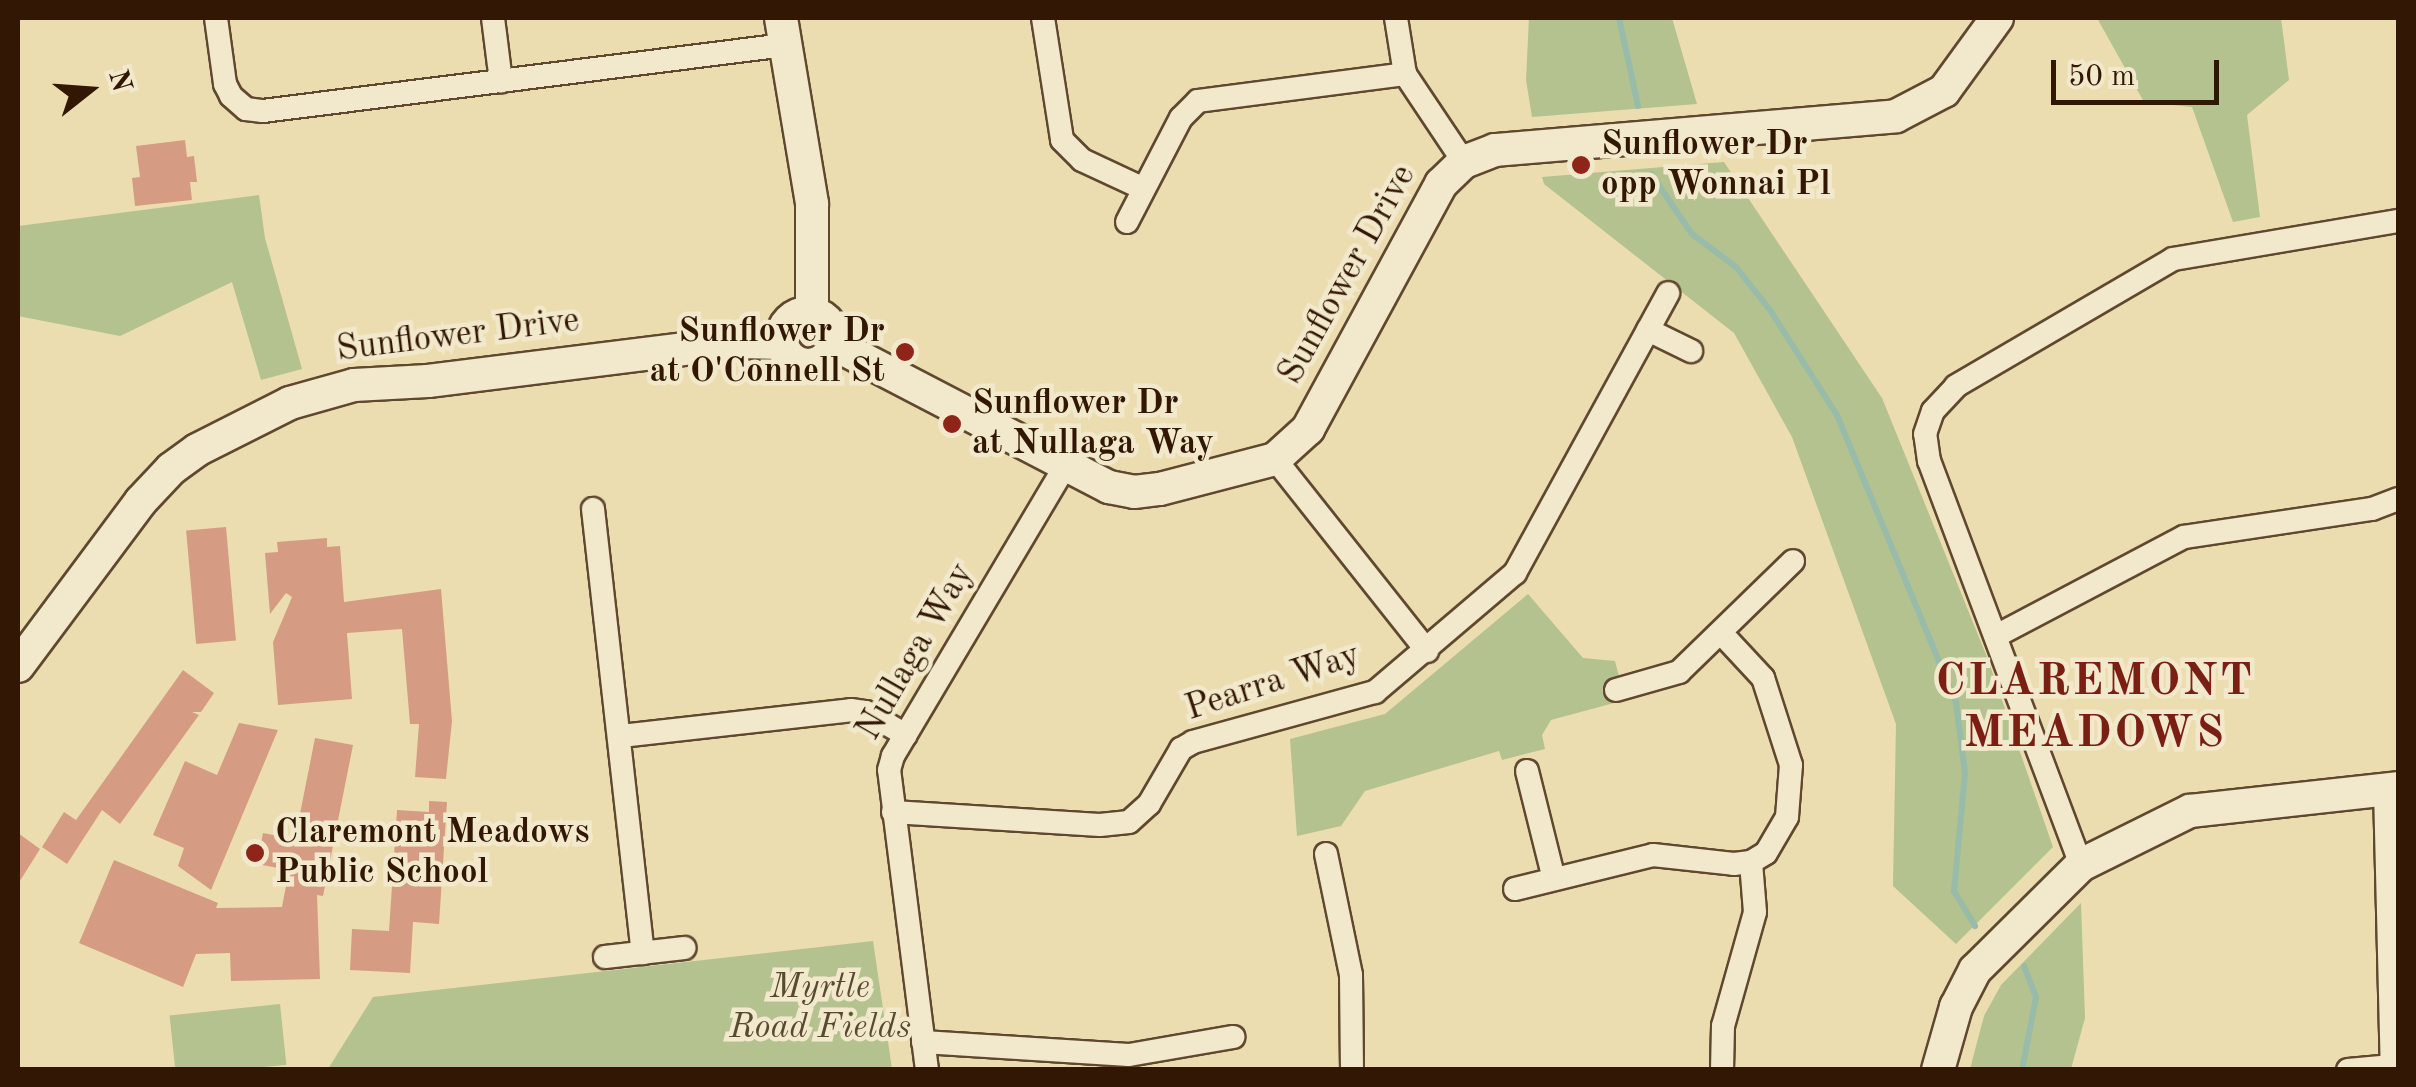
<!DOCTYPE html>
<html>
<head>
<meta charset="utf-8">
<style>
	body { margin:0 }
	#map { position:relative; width:2416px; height:1087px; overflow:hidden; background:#ebddb0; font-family:"Old Standard TT",serif }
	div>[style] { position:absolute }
	.green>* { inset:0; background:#b3c28e; transform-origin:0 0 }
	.stream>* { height:6px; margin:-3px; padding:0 3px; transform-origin:3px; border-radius:3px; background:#98bca9 }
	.building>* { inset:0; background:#d59c83; transform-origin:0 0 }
	.roads { filter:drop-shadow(2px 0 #60482f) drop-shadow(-2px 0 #60482f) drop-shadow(0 2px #60482f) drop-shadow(0 -2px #60482f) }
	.street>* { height:22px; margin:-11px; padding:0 11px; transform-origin:11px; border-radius:11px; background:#f2e9cc }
	.secondary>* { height:32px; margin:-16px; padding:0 16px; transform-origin:16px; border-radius:16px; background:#f2e9cc }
	.secondary>.ring { margin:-16px; padding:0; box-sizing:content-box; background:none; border:32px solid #f2e9cc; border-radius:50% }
	.dots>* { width:28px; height:28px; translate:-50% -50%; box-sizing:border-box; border:5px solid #f2e9cc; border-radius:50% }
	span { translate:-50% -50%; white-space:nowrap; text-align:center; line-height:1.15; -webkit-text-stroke:9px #f2e9cc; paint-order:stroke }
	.poi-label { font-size:35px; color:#311704; font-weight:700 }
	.left { translate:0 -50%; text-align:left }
	.right { translate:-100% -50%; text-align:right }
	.street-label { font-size:35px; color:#311704 }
	.park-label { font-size:35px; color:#584a2d; font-style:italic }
	.district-label { font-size:45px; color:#7a1f14; font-weight:700; letter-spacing:2.5px }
	.frame { position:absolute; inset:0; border:20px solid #311704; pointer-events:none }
	.north { position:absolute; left:40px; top:40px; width:100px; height:100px; -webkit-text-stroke:8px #f2e9cc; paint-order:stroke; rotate:73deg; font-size:28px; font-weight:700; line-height:40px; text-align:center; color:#311704 }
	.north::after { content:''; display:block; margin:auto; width:35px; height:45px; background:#311704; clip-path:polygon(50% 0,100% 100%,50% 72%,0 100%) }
	.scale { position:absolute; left:2051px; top:60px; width:168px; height:45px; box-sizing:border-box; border:5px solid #311704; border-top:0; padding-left:12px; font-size:30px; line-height:35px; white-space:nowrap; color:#311704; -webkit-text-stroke:8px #f2e9cc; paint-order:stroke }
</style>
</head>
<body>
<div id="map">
	<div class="green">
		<i style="clip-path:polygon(1529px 18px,1672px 18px,1697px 104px,1532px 117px,1526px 80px)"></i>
		<i style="clip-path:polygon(2097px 18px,2281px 18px,2289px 80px,2247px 115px,2260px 217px,2233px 222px,2192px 107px,2144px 102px)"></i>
		<i style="clip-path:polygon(1724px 162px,1882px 398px,1987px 657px,2053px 847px,1956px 944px,1893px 886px,1896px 724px,1792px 437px,1734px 333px,1544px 184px,1542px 177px)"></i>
		<i style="clip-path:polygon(259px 195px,265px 238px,302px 369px,261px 380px,232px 282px,120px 336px,18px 316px,18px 226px)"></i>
		<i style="clip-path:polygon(1528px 594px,1583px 658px,1615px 661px,1625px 700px,1551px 720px,1542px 735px,1545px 749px,1502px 760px,1499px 751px,1365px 791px,1341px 826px,1297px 836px,1290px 739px,1385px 714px)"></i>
		<i style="clip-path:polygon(2081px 903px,2085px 1018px,2071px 1069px,1970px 1069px,1984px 1016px,2001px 985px)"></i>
		<i style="clip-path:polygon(873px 941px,892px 1069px,328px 1069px,373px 997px)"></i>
		<i style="left:280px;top:1004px;width:61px;height:111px;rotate:84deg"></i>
	</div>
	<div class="stream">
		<i style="left:1619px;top:18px;width:90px;rotate:77.8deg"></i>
		<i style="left:1651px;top:174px;width:73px;rotate:55.7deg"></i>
		<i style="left:1692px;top:234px;width:55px;rotate:36.9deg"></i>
		<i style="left:1736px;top:267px;width:55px;rotate:51.7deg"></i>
		<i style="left:1770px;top:310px;width:125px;rotate:57.5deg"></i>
		<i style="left:1837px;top:415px;width:312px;rotate:67.5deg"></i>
		<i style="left:1956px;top:703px;width:71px;rotate:82.7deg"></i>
		<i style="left:1965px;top:773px;width:119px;rotate:95.3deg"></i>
		<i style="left:1954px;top:891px;width:41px;rotate:59deg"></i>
		<i style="left:2022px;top:1070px;width:74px;rotate:-79.1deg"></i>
		<i style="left:2036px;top:997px;width:33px;rotate:-111deg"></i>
	</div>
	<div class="building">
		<i style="clip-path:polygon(185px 140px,187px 157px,194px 156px,197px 182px,190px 182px,192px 200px,135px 206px,132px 178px,140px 177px,136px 146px)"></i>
		<i style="left:226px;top:527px;width:114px;height:40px;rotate:85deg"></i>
		<i style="clip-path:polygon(327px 538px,327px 547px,340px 546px,344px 602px,441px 589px,452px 721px,446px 779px,415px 777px,419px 724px,410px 724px,402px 629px,347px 633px,352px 699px,278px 705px,273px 642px,292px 597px,286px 593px,270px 614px,265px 553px,278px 552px,277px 542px)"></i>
		<i style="clip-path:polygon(183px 670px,214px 693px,201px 712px,192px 712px,199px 715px,120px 824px,102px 810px,67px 864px,42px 847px,64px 812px,76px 820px)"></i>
		<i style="clip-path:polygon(239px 723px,278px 730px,211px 890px,178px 866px,184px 848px,153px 835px,185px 761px,217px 775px)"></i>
		<i style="clip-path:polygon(315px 738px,353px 745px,323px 896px,317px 895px,320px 979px,231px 981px,230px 953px,196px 954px,183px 987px,79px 943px,114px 860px,218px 903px,216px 908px,282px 907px,289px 870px,257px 864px,263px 833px,295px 839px)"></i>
		<i style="clip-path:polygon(429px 801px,447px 802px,439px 924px,413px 922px,410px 973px,350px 970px,352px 929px,389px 931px,397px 810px,429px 812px)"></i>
		<i style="clip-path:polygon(18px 833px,40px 849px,18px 884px)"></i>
	</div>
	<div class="roads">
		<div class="street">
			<i style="left:216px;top:18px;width:67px;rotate:82.2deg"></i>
			<i style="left:225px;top:84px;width:13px;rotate:63deg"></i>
			<i style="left:231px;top:96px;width:20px;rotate:41deg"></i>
			<i style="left:246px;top:109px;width:17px;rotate:7deg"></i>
			<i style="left:263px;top:111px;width:526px;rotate:-7.21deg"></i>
			<i style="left:493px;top:18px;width:64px;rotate:82.8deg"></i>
			<i style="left:1043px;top:18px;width:123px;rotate:81.1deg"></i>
			<i style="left:1062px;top:140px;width:28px;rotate:45deg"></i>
			<i style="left:1082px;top:160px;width:66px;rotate:25deg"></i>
			<i style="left:1396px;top:18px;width:57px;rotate:80.9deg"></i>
			<i style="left:1405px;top:74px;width:106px;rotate:56.2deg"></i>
			<i style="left:1127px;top:222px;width:117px;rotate:-62.6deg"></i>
			<i style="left:1181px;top:118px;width:24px;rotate:-45deg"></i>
			<i style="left:1198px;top:101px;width:209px;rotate:-7.4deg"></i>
			<i style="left:1648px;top:330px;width:48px;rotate:26deg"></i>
			<i style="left:1275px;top:459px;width:245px;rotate:51.6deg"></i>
			<i style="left:593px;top:509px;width:447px;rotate:83.6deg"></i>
			<i style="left:1996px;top:636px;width:212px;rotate:-27.8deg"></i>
			<i style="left:2184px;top:537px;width:190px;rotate:-8.5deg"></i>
			<i style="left:2372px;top:509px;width:28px;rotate:-21deg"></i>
			<i style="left:1616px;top:690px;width:66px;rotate:-15.9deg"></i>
			<i style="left:1679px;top:672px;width:159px;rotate:-44.2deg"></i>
			<i style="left:621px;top:736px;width:231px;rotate:-6.4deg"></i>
			<i style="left:851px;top:710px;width:15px;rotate:8deg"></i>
			<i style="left:866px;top:712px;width:46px;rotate:29.9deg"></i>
			<i style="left:1527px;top:771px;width:111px;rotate:76deg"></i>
			<i style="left:2385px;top:789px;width:281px;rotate:88.6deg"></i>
			<i style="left:893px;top:812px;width:207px;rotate:3.6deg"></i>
			<i style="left:1100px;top:825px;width:29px;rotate:-6deg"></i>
			<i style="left:1129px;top:822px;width:27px;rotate:-42deg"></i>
			<i style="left:1149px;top:804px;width:64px;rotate:-59.8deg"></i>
			<i style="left:1181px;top:749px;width:14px;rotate:-30deg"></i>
			<i style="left:1193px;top:742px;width:189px;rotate:-15.4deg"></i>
			<i style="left:1375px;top:692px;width:184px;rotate:-40.4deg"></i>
			<i style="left:1515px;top:573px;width:319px;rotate:-61.3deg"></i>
			<i style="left:1326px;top:854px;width:124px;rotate:78.3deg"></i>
			<i style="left:1351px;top:975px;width:95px;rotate:89.4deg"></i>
			<i style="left:2081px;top:865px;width:432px;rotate:-110.6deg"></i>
			<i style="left:1929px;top:461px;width:27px;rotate:-98deg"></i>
			<i style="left:1925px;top:434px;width:24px;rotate:-71deg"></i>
			<i style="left:1933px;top:411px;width:34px;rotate:-47deg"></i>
			<i style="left:1956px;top:386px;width:251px;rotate:-30.3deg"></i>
			<i style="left:2173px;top:259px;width:228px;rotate:-9.6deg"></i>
			<i style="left:1515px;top:889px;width:142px;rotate:-13.8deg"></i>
			<i style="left:1653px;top:855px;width:81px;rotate:6.3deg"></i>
			<i style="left:1734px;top:864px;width:17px;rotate:-7deg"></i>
			<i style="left:1751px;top:862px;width:17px;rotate:-31deg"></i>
			<i style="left:1766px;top:853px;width:42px;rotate:-59.7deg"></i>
			<i style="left:1787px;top:817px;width:52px;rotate:-85.6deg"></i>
			<i style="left:1791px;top:765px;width:91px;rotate:-107.8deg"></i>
			<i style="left:1763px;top:678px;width:60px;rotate:-133deg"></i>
			<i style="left:605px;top:957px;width:80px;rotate:-6.5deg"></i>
			<i style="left:923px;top:1042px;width:206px;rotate:3.6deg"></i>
			<i style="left:1129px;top:1055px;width:106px;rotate:-9.8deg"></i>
			<i style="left:927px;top:1070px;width:302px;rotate:-97.2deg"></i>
			<i style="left:889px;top:770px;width:15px;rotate:-74deg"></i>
			<i style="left:893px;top:756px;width:339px;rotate:-59.3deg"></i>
			<i style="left:1722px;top:1070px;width:44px;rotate:-88.7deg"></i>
			<i style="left:1723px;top:1026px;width:118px;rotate:-74.3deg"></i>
			<i style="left:1755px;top:912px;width:50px;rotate:-94.6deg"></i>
			<i style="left:2348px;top:1070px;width:44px;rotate:-5.2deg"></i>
		</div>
		<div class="secondary">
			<i style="left:781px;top:18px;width:189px;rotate:80.5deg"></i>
			<i style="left:812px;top:204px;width:108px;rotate:90deg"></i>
			<i class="ring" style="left:782px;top:313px;width:20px;height:20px"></i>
			<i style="left:834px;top:344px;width:310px;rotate:27.5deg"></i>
			<i style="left:1109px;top:487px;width:25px;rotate:11deg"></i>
			<i style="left:1134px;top:492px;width:26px;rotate:-7deg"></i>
			<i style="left:1160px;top:489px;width:119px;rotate:-14.6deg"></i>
			<i style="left:1275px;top:459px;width:45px;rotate:-42.3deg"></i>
			<i style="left:1308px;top:429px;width:279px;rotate:-61.5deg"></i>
			<i style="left:1441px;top:184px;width:32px;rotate:-44deg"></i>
			<i style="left:1464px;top:162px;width:33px;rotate:-21deg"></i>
			<i style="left:1495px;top:150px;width:402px;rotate:-4.8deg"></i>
			<i style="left:1896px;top:116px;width:54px;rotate:-27.5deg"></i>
			<i style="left:1944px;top:91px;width:90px;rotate:-54deg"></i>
			<i style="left:18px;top:666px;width:206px;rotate:-53.3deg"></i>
			<i style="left:141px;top:501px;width:44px;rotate:-46.8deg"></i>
			<i style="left:171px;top:469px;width:32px;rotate:-36deg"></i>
			<i style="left:197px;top:450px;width:104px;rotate:-26.8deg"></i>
			<i style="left:290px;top:403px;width:66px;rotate:-15.7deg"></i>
			<i style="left:354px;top:385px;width:74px;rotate:-3.1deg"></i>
			<i style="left:428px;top:381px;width:314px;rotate:-7.1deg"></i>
			<i style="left:740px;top:342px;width:42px;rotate:1.4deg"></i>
			<i style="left:1938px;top:1070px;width:66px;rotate:-74.1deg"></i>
			<i style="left:1956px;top:1007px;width:42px;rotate:-62.8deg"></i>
			<i style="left:1975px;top:970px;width:149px;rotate:-44.7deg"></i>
			<i style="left:2081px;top:865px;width:122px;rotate:-26.4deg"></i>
			<i style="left:2190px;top:811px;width:209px;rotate:-6.3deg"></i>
		</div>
	</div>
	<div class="dots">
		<i style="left:1581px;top:165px;background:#8f2418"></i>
		<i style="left:905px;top:352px;background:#8f2418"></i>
		<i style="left:952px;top:424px;background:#8f2418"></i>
		<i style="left:255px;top:853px;background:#8f2418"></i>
	</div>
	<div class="poi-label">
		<span class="left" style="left:1601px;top:165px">Sunflower Dr<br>opp Wonnai Pl</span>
		<span class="right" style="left:885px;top:352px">Sunflower Dr<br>at O'Connell St</span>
		<span class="left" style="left:972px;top:424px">Sunflower Dr<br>at Nullaga Way</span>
		<span class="left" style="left:275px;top:853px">Claremont Meadows<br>Public School</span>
	</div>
	<div class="street-label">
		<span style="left:1348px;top:275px;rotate:-61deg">Sunflower Drive</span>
		<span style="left:458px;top:336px;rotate:-7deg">Sunflower Drive</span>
		<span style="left:916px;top:652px;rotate:-60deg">Nullaga Way</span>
		<span style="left:1273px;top:683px;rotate:-18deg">Pearra Way</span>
	</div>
	<div class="park-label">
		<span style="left:820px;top:1008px">Myrtle<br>Road Fields</span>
	</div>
	<div class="district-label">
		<span style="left:2095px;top:709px">CLAREMONT<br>MEADOWS</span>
	</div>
	<div class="frame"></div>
	<div class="north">N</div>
	<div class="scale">50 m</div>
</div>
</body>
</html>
